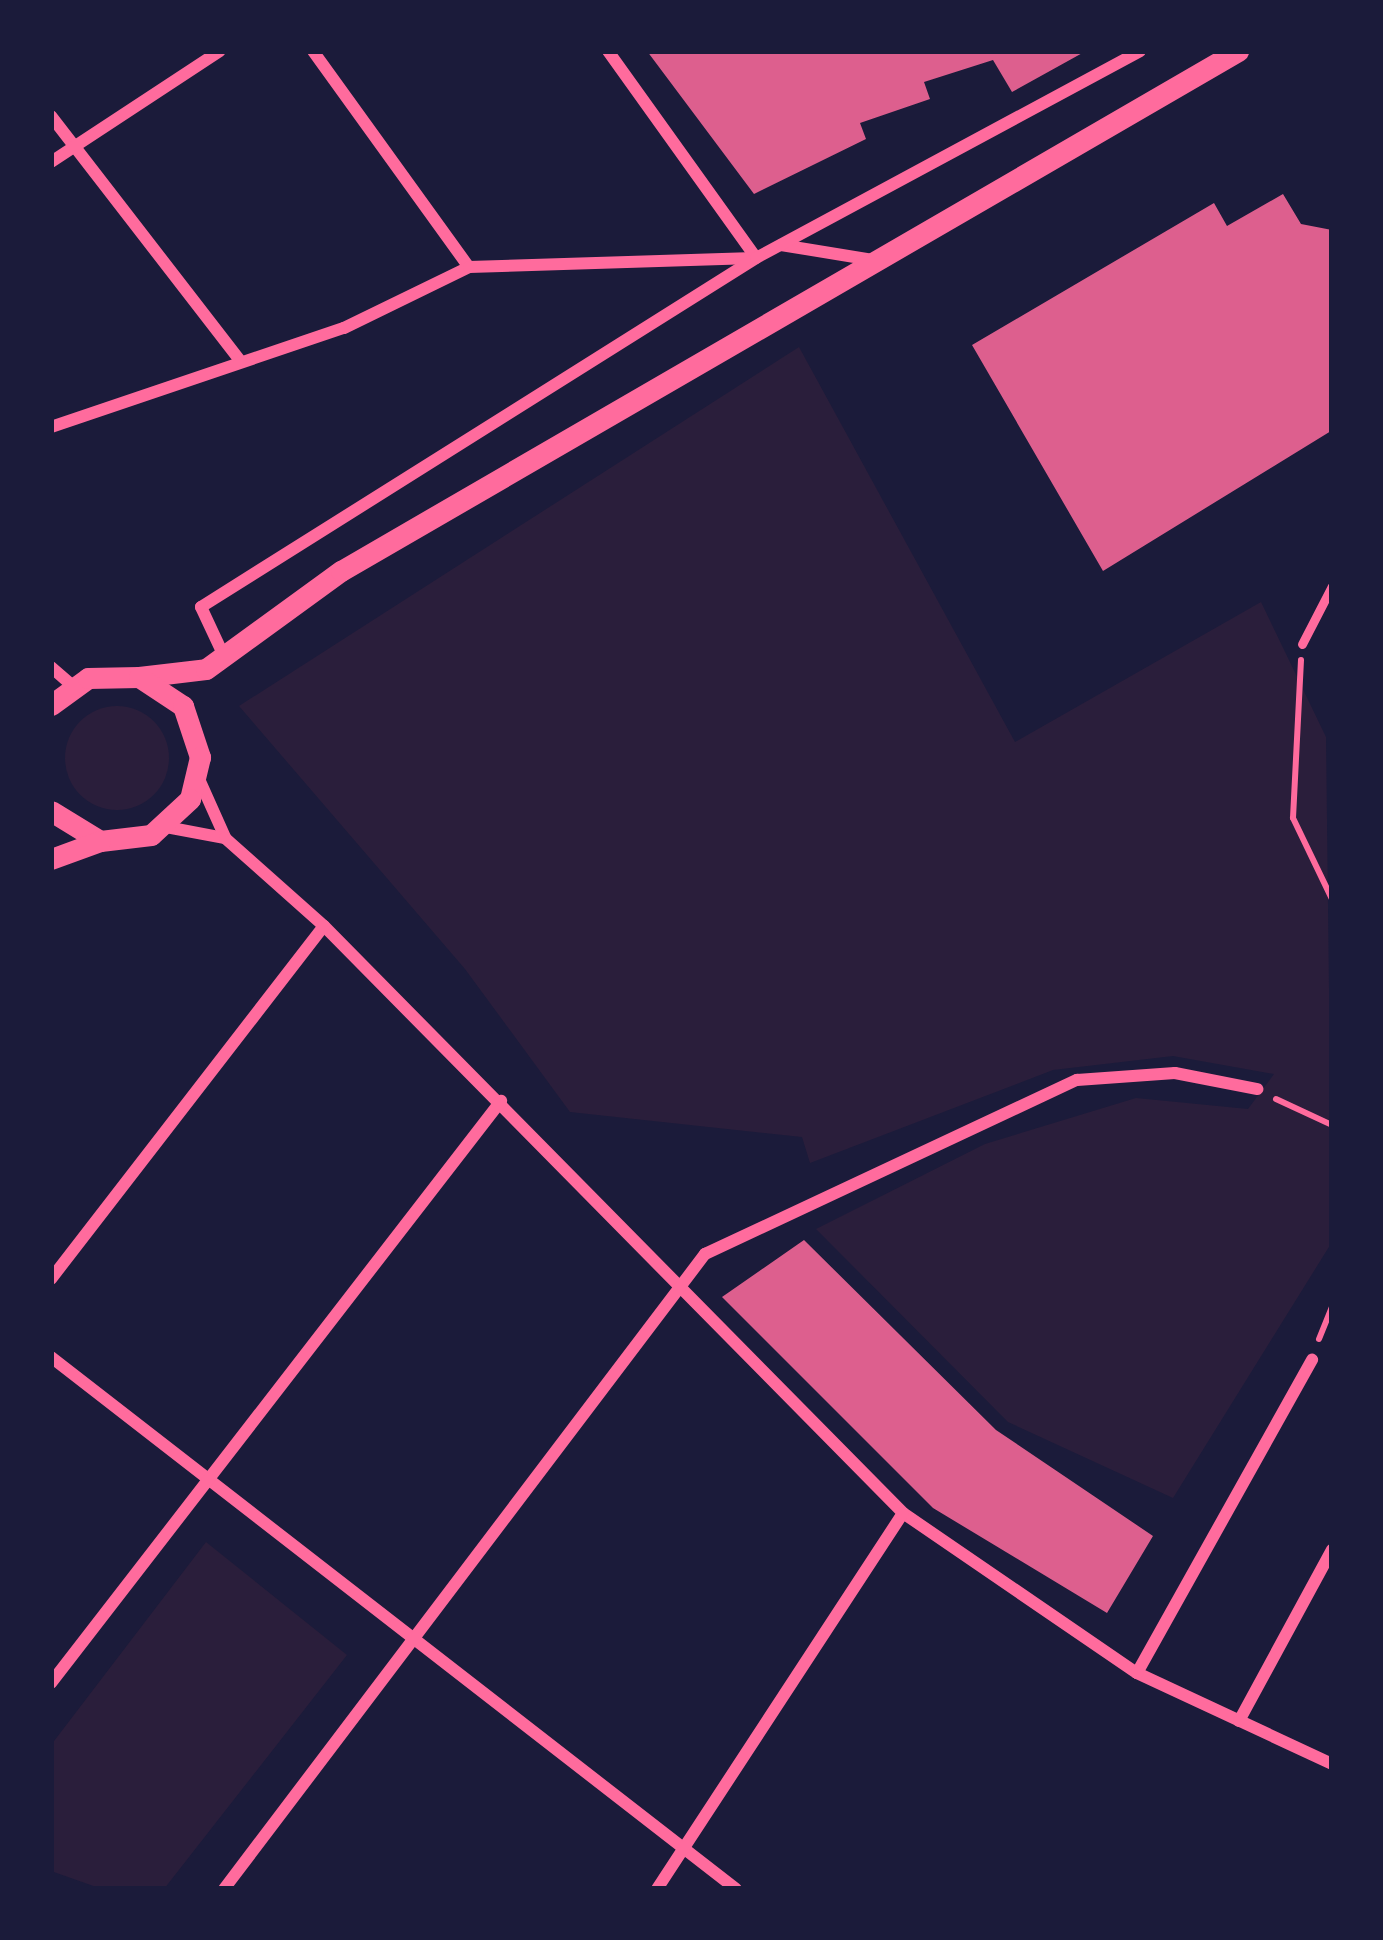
<!DOCTYPE html>
<html>
<head>
<meta charset="utf-8">
<style>
	body { margin:0 }
	#map { position:relative; width:1383px; height:1940px; overflow:hidden; background:#1b1b3a; font-family:"Archivo Narrow",sans-serif }
	div>[style] { position:absolute }
	.green>* { inset:0; background:#2a1e3b }
	.round { border-radius:50% }
	.building>* { inset:0; background:#dd5f8e }
	.path>* { height:6px; margin:-3px; padding:0 3px; transform-origin:3px; border-radius:3px; background:#ff6b9d }
	.service>* { height:9px; margin:-4.5px; padding:0 4.5px; transform-origin:4.5px; border-radius:4.5px; background:#ff6b9d }
	.minor>* { height:12px; margin:-6px; padding:0 6px; transform-origin:6px; border-radius:6px; background:#ff6b9d }
	.tertiary>* { height:21px; margin:-10.5px; padding:0 10.5px; transform-origin:10.5px; border-radius:10.5px; background:#ff6b9d }
	span { translate:-50% -50%; white-space:nowrap; text-align:center; line-height:1.15; -webkit-text-stroke:12px #1b1b3a; paint-order:stroke }
	.frame { position:absolute; inset:0; border:54px solid #1b1b3a; pointer-events:none }
</style>
</head>
<body>
<div id="map">
	<div class="green">
		<i style="clip-path:polygon(799px 347px,1015px 742px,1261px 602px,1326px 737px,1332px 1242px,1173px 1498px,1008px 1422px,816px 1229px,985px 1144px,1136px 1098px,1248px 1109px,1274px 1074px,1173px 1056px,1053px 1070px,810px 1163px,802px 1137px,570px 1112px,465px 969px,239px 706px)"></i>
		<i class="round" style="left:65px;top:706px;width:104px;height:104px"></i>
		<i style="clip-path:polygon(206px 1542px,347px 1655px,164px 1889px,102px 1889px,51px 1871px,51px 1745px)"></i>
	</div>
	<div class="building">
		<i style="clip-path:polygon(647px 51px,1086px 51px,1012px 92px,993px 60px,924px 82px,930px 99px,860px 123px,866px 139px,754px 194px)"></i>
		<i style="clip-path:polygon(1283px 194px,1301px 224px,1332px 230px,1331px 431px,1103px 571px,972px 345px,1214px 203px,1227px 226px)"></i>
		<i style="clip-path:polygon(804px 1240px,996px 1430px,1153px 1536px,1107px 1613px,933px 1508px,722px 1297px)"></i>
	</div>
	<div class="path">
		<i style="left:1301px;top:660px;width:158px;rotate:92.9deg"></i>
		<i style="left:1293px;top:818px;width:90px;rotate:64.3deg"></i>
		<i style="left:1276px;top:1099px;width:62px;rotate:24.9deg"></i>
		<i style="left:1319px;top:1339px;width:35px;rotate:-68deg"></i>
	</div>
	<div class="service">
		<i style="left:1302px;top:644px;width:65px;rotate:-62.7deg"></i>
	</div>
	<div class="minor">
		<i style="left:313px;top:51px;width:266px;rotate:54.2deg"></i>
		<i style="left:608px;top:51px;width:254px;rotate:54.4deg"></i>
		<i style="left:51px;top:116px;width:307px;rotate:52.3deg"></i>
		<i style="left:51px;top:162px;width:202px;rotate:-33.3deg"></i>
		<i style="left:781px;top:245px;width:93px;rotate:9.3deg"></i>
		<i style="left:51px;top:427px;width:309px;rotate:-18.7deg"></i>
		<i style="left:344px;top:328px;width:139px;rotate:-26deg"></i>
		<i style="left:469px;top:267px;width:285px;rotate:-1.8deg"></i>
		<i style="left:223px;top:654px;width:52px;rotate:-115.1deg"></i>
		<i style="left:201px;top:607px;width:656px;rotate:-32.16deg"></i>
		<i style="left:756px;top:258px;width:436px;rotate:-28.3deg"></i>
		<i style="left:51px;top:667px;width:28px;rotate:41deg"></i>
		<i style="left:199px;top:779px;width:64px;rotate:65.9deg"></i>
		<i style="left:166px;top:827px;width:60px;rotate:10.6deg"></i>
		<i style="left:225px;top:838px;width:132px;rotate:41.6deg"></i>
		<i style="left:324px;top:926px;width:825px;rotate:45.39deg"></i>
		<i style="left:903px;top:1513px;width:283px;rotate:34.4deg"></i>
		<i style="left:1137px;top:1673px;width:215px;rotate:25deg"></i>
		<i style="left:51px;top:1279px;width:446px;rotate:-52.3deg"></i>
		<i style="left:51px;top:1357px;width:867px;rotate:37.83deg"></i>
		<i style="left:1137px;top:1673px;width:359px;rotate:-60.8deg"></i>
		<i style="left:51px;top:1683px;width:736px;rotate:-52.29deg"></i>
		<i style="left:1239px;top:1721px;width:195px;rotate:-61.5deg"></i>
		<i style="left:224px;top:1889px;width:797px;rotate:-52.86deg"></i>
		<i style="left:705px;top:1254px;width:411px;rotate:-25.1deg"></i>
		<i style="left:1077px;top:1080px;width:98px;rotate:-4.1deg"></i>
		<i style="left:1175px;top:1073px;width:84px;rotate:11deg"></i>
		<i style="left:657px;top:1889px;width:449px;rotate:-56.8deg"></i>
	</div>
	<div class="tertiary">
		<i style="left:139px;top:677px;width:67px;rotate:-6.8deg"></i>
		<i style="left:206px;top:669px;width:167px;rotate:-36deg"></i>
		<i style="left:341px;top:571px;width:1037px;rotate:-30.1deg"></i>
		<i style="left:51px;top:705px;width:46px;rotate:-36.1deg"></i>
		<i style="left:88px;top:678px;width:51px;rotate:-1.1deg"></i>
		<i style="left:139px;top:677px;width:53px;rotate:33.4deg"></i>
		<i style="left:183px;top:706px;width:54px;rotate:71.6deg"></i>
		<i style="left:200px;top:757px;width:43px;rotate:103.4deg"></i>
		<i style="left:190px;top:799px;width:53px;rotate:137.3deg"></i>
		<i style="left:151px;top:835px;width:51px;rotate:173.3deg"></i>
		<i style="left:100px;top:841px;width:57px;rotate:-148.5deg"></i>
		<i style="left:51px;top:859px;width:52px;rotate:-20.2deg"></i>
	</div>
	<div class="frame"></div>
</div>
</body>
</html>
